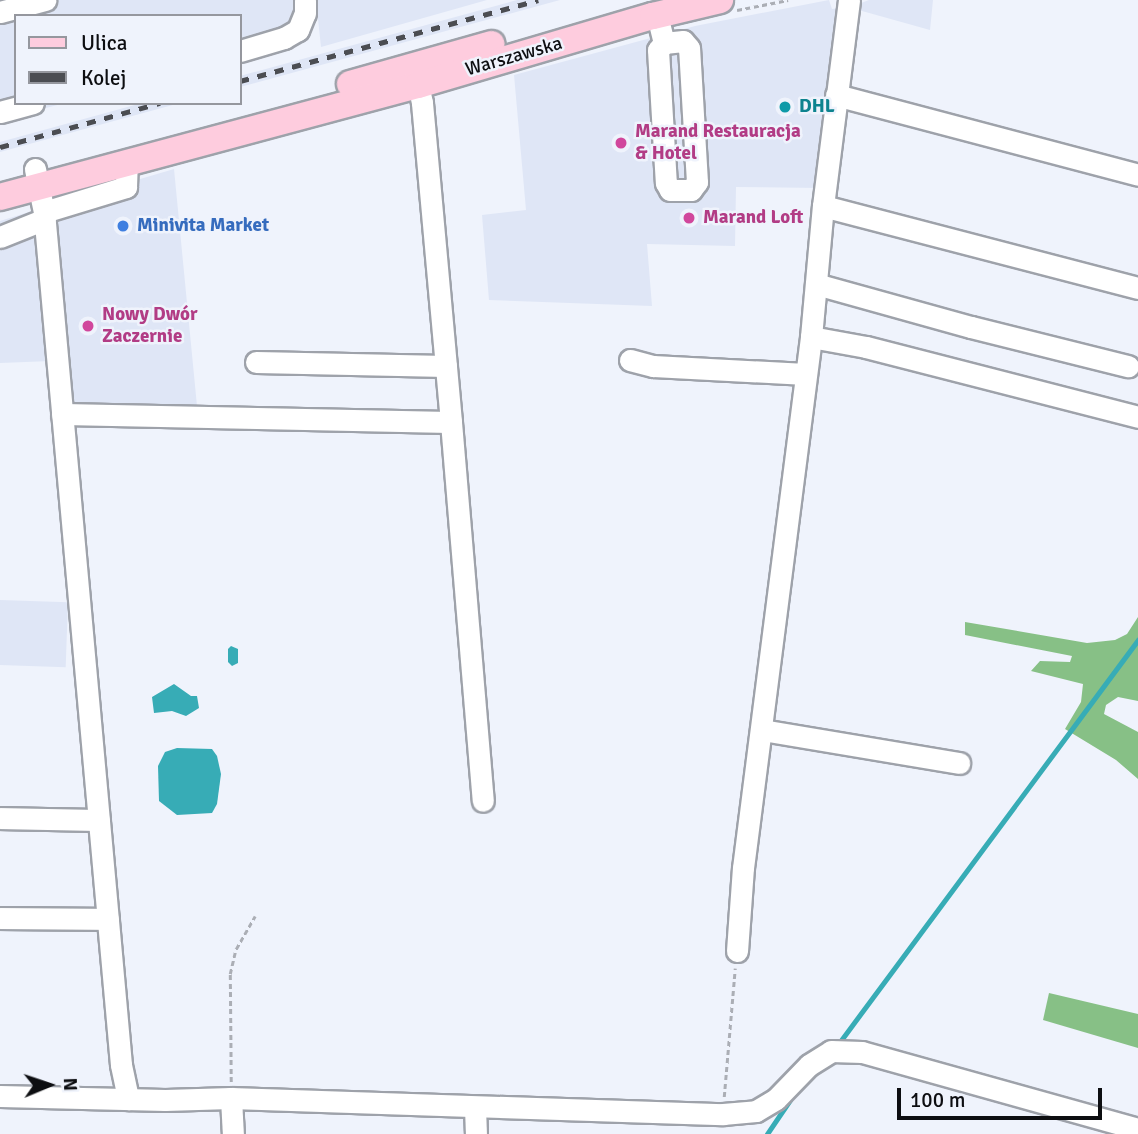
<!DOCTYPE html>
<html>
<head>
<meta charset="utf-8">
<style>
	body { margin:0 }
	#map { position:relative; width:1138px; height:1134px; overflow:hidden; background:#eff3fc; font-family:Signika,sans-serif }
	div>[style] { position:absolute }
	.built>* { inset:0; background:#dfe6f6; transform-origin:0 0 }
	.forest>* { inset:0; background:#87c086 }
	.water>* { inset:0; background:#37acb6 }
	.stream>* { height:4.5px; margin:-2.25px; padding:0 2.25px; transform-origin:2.25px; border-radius:2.25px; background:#37acb6 }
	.path>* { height:2.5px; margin-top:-1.25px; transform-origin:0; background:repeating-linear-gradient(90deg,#abaeb5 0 5px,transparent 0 8.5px) }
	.roads { filter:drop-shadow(2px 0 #9ea2aa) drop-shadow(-2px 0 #9ea2aa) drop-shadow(0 2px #9ea2aa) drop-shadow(0 -2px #9ea2aa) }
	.minor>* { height:21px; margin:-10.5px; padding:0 10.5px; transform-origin:10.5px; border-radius:10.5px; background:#fff }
	.major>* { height:26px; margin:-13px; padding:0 13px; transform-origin:13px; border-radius:13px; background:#feccde }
	.rail>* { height:4.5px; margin-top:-2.25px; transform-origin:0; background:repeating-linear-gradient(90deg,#4b4d52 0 9px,transparent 0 18px) }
	.dots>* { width:19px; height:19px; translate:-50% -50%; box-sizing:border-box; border:4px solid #eff3fc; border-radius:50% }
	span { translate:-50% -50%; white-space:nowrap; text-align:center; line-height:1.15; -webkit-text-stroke:5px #eff3fc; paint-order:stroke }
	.street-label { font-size:19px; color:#0d0e11 }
	.culture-label { font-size:19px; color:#0d838f; font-weight:700 }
	.left { translate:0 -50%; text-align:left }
	.hotel-label { font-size:19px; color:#b23c85; font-weight:700 }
	.shop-label { font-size:19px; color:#366cbe; font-weight:700 }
	.legend { position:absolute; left:14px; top:14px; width:228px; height:91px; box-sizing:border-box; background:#eff3fc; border:2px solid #95979e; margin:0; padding:9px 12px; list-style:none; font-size:21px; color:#0d0e11 }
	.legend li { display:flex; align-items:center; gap:14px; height:35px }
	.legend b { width:35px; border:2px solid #95979e }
	.north { position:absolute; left:14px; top:1050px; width:70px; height:70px; -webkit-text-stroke:5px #eff3fc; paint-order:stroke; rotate:88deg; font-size:19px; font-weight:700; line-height:28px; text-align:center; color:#0d0e11 }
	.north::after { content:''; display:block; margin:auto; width:24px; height:32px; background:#0d0e11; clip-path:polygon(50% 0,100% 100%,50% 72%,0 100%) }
	.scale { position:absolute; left:897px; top:1088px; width:205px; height:32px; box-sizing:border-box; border:4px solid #0d0e11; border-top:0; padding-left:9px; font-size:21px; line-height:24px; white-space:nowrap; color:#0d0e11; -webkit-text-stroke:5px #eff3fc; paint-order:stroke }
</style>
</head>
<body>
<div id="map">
	<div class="built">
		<i style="clip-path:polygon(0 0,295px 0,284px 47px,240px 58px,240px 16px,16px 16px,16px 103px,65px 103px,0 120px)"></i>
		<i style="clip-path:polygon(316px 0,487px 0,321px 47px)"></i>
		<i style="clip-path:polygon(517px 0,560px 0,240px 87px,240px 76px)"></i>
		<i style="clip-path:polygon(829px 0,832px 9px,841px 8px,820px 188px,736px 187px,735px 246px,647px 244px,652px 306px,489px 300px,482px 215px,526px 210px,514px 75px,695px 26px)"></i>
		<i style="clip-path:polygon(869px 0,933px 0,930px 30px,862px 11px,856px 5px)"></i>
		<i style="clip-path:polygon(142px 103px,180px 103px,0 152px,0 142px)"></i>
		<i style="clip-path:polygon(174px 169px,197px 406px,69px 406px,52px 205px)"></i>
		<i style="clip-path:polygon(39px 209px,51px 361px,0 363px,0 221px)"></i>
		<i style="left:0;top:600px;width:68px;height:65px;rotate:2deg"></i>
	</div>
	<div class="forest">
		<i style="clip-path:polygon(1138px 617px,1138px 701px,1118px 697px,1106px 705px,1104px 714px,1138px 732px,1138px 779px,1116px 760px,1065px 729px,1081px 702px,1083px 684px,1031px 671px,1040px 661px,1070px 662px,1072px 656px,965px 635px,965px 622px,1087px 643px,1115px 640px,1127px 634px)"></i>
		<i style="clip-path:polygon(1049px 993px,1138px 1014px,1138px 1048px,1043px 1020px)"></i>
	</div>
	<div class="water">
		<i style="clip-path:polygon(231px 646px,238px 649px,238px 663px,232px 666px,228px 662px,228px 649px)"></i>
		<i style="clip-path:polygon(174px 684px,191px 696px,197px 696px,199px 708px,186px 716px,172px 711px,154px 713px,152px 697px)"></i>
		<i style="clip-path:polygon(177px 748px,212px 749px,217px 756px,221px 774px,217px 804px,212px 813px,177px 815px,159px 801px,158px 766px,165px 752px)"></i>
	</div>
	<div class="stream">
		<i style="left:839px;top:1043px;width:502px;rotate:-53.43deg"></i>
		<i style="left:767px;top:1134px;width:41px;rotate:-55.9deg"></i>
	</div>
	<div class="path">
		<i style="left:737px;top:10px;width:52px;rotate:-11.1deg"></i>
		<i style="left:231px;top:1082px;width:108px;rotate:-90.5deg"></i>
		<i style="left:230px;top:974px;width:26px;rotate:-77deg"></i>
		<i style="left:236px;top:949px;width:38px;rotate:-60deg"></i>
		<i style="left:724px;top:1097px;width:129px;rotate:-85.1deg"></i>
	</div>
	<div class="roads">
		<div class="minor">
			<i style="left:0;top:12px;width:47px;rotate:-14.9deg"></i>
			<i style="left:657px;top:15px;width:29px;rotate:76deg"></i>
			<i style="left:664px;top:43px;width:9px;rotate:131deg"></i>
			<i style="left:658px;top:50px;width:133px;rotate:86.6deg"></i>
			<i style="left:666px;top:183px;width:8px;rotate:60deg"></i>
			<i style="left:670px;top:190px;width:21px"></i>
			<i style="left:691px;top:190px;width:10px;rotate:-53deg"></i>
			<i style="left:697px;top:182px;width:134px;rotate:-93.4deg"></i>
			<i style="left:689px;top:48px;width:9px;rotate:-131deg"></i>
			<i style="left:683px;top:41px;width:19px;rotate:174deg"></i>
			<i style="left:240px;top:51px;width:46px;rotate:-16.5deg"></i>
			<i style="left:284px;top:38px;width:16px;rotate:-30deg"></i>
			<i style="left:298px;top:30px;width:18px;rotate:-68deg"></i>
			<i style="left:305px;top:13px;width:13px;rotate:-90deg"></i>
			<i style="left:418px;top:85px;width:18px;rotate:77deg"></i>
			<i style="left:422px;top:103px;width:320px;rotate:84.8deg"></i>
			<i style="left:451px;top:422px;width:380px;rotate:85.2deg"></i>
			<i style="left:836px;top:95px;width:312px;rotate:14.8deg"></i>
			<i style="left:0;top:112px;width:34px;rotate:-15deg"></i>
			<i style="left:35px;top:169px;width:44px;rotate:78.2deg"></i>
			<i style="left:44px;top:212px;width:856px;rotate:84.84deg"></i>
			<i style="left:121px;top:1065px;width:35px;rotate:78deg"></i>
			<i style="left:823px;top:206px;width:325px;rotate:14.6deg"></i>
			<i style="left:44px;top:212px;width:86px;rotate:-17deg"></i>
			<i style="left:126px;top:187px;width:24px;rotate:-88deg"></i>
			<i style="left:0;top:237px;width:48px;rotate:-21.8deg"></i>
			<i style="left:816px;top:284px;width:161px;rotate:15.5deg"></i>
			<i style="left:971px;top:327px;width:162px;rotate:14deg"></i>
			<i style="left:811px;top:337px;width:56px;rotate:10.3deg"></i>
			<i style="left:866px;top:347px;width:281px;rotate:14.4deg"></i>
			<i style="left:630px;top:360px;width:24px;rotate:15deg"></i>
			<i style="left:653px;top:366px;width:153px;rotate:3deg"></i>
			<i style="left:256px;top:362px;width:190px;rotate:1.2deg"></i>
			<i style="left:62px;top:414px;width:389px;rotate:1.2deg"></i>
			<i style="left:762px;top:730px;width:200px;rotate:9.5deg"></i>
			<i style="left:0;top:818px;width:99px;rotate:1.2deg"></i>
			<i style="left:0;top:918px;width:108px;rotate:0.5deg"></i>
			<i style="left:737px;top:951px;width:83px;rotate:-85.9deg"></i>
			<i style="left:743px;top:868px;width:535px;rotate:-82.7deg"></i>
			<i style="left:811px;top:337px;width:132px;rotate:-84.8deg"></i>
			<i style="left:823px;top:206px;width:208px;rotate:-82.8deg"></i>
			<i style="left:0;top:1096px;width:165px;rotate:1.4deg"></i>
			<i style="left:165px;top:1100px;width:66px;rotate:-1.7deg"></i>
			<i style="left:231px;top:1098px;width:492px;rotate:1.9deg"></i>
			<i style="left:723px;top:1114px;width:33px;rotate:-5deg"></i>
			<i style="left:756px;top:1111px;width:23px;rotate:-31deg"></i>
			<i style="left:776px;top:1099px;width:47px;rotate:-45.9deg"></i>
			<i style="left:809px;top:1065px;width:26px;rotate:-32deg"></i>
			<i style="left:831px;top:1051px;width:31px;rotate:2deg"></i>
			<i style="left:862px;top:1052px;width:287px;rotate:15.6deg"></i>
			<i style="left:231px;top:1098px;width:36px;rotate:87deg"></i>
			<i style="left:475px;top:1107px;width:27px;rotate:88deg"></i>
		</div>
		<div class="major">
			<i style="left:350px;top:84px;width:147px;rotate:-15.8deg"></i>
			<i style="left:0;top:197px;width:433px;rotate:-15deg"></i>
			<i style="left:418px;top:85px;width:245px;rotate:-16.4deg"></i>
			<i style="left:653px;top:16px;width:69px;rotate:-13.4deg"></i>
		</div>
	</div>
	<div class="rail">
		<i style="left:240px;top:81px;width:309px;rotate:-15.2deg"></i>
		<i style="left:0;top:147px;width:166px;rotate:-15.4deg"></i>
	</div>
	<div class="dots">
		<i style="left:785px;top:107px;background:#0f9aa8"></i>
		<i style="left:621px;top:143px;background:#d1479c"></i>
		<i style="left:689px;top:218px;background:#d1479c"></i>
		<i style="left:123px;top:226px;background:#3f7fe0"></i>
		<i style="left:88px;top:326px;background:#d1479c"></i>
	</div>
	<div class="street-label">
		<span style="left:514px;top:57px;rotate:-16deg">Warszawska</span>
	</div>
	<div class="culture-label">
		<span class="left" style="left:799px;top:107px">DHL</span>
	</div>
	<div class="hotel-label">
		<span class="left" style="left:635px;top:143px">Marand Restauracja<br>&amp; Hotel</span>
		<span class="left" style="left:703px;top:218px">Marand Loft</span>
		<span class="left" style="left:102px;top:326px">Nowy Dwór<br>Zaczernie</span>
	</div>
	<div class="shop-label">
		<span class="left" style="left:137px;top:226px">Minivita Market</span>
	</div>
	<ul class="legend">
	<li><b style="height:9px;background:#feccde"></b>Ulica</li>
	<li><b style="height:9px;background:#4b4d52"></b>Kolej</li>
	</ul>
	<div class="north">N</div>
	<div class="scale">100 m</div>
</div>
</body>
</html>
